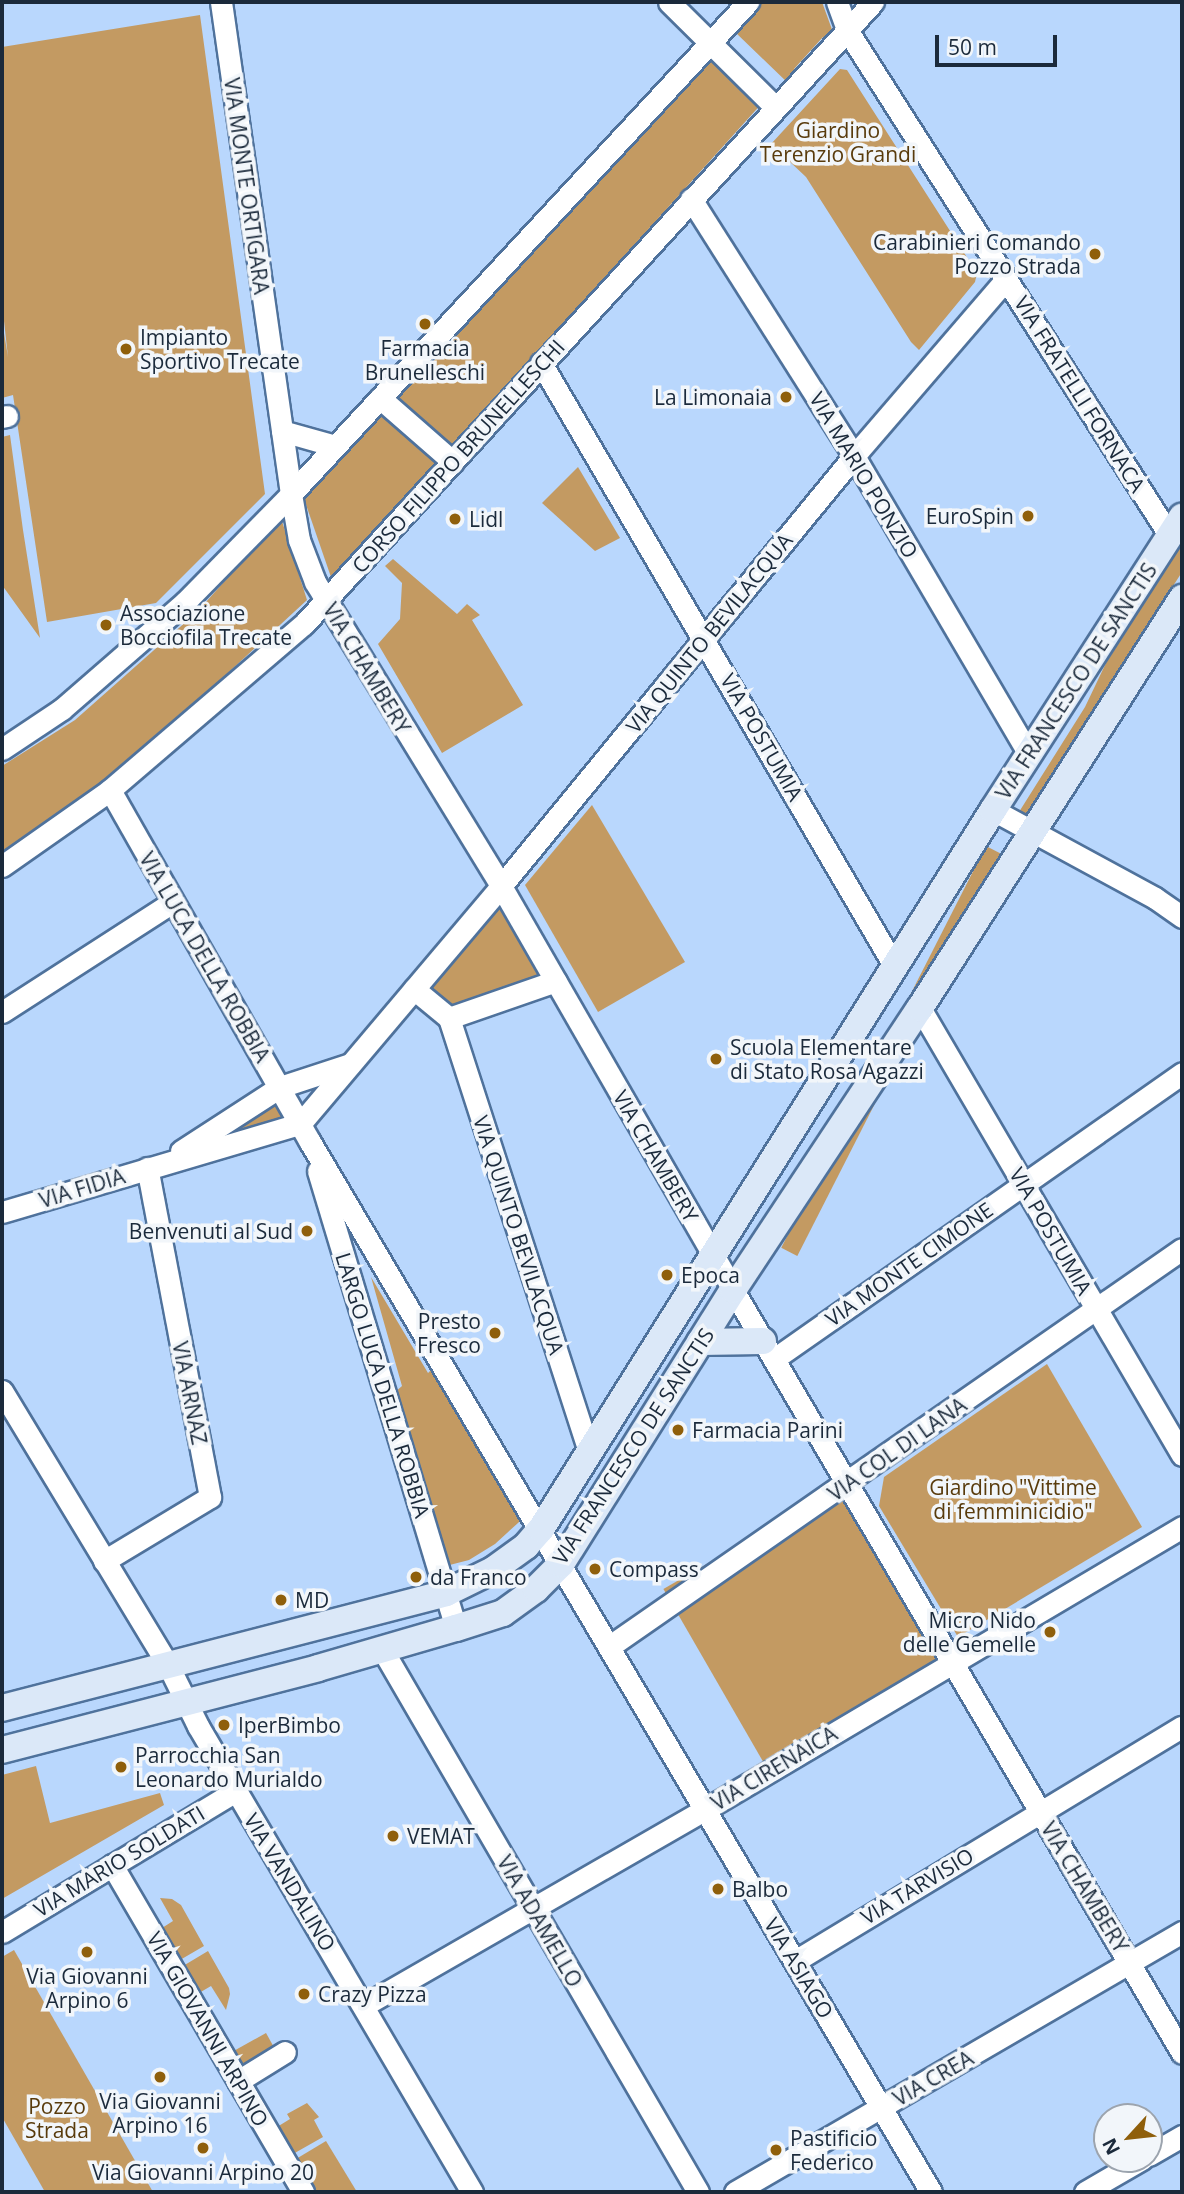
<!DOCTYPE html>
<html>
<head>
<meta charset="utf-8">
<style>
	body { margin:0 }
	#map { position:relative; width:1184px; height:2194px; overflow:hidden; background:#b9d7fd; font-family:"Open Sans",sans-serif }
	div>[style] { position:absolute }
	.green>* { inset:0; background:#c39a62; transform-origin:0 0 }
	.roads { filter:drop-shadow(2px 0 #4f729c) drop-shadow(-2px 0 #4f729c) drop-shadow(0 2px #4f729c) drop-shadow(0 -2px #4f729c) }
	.minor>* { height:21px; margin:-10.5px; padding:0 10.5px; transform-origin:10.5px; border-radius:10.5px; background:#fff }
	.major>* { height:26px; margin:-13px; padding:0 13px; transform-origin:13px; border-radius:13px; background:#dbe8f8 }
	.dots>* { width:19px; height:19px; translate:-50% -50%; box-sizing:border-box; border:4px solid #f2f6fa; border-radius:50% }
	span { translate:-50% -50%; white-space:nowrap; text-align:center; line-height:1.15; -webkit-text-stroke:7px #f2f6fa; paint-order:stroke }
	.park-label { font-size:21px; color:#593b0c }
	.street-label { font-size:21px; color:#1b2a3b }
	.poi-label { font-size:21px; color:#1b2a3b }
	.right { translate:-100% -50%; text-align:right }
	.left { translate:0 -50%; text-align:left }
	.frame { position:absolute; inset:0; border:4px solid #1b2a3b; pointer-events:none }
	.north { position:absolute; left:1093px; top:2103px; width:70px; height:70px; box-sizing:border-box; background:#f2f6fa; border:2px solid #9ca4ae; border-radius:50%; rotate:243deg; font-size:19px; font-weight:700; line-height:28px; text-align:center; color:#1b2a3b }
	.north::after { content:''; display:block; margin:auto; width:24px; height:32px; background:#8f5f0b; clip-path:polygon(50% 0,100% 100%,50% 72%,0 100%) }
	.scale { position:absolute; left:935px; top:35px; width:122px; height:32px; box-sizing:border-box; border:4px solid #1b2a3b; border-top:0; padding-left:9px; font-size:21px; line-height:24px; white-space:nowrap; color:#1b2a3b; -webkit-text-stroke:5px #f2f6fa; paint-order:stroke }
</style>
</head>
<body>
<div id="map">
	<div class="green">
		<i style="clip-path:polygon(762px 2px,822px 2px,834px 35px,826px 46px,823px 37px,794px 69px,796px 78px,790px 85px,735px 32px)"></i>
		<i style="clip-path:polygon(200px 15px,265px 494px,156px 603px,47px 622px,13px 395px,2px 398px,2px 321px,8px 357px,2px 303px,2px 47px)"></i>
		<i style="clip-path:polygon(713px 56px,764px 101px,332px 580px,303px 496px)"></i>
		<i style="clip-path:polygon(840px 69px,847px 70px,977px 273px,975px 282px,919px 350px,911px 342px,806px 177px,771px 144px)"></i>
		<i style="clip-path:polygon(10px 435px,23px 530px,40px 638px,2px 585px,2px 437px)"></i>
		<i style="clip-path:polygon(578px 467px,620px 538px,595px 551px,542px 503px)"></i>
		<i style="clip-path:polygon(281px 518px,307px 600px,111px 781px,2px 852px,2px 766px,75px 720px,197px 612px)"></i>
		<i style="clip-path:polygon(1182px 543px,1182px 572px,1026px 817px,1019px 812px,1085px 707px,1106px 663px)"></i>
		<i style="clip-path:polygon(393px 559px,457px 614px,467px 604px,480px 615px,472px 620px,523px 705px,442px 753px,378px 644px,400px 619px,402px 583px,385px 566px)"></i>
		<i style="clip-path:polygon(592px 805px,685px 962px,598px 1012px,525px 885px)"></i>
		<i style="left:986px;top:846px;width:18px;height:451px;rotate:27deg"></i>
		<i style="clip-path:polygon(501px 886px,556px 981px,449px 1018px,414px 989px)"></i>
		<i style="clip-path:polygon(280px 1087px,300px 1124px,213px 1149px,206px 1135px)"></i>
		<i style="clip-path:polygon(371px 1277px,428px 1373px,441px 1360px,530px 1512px,495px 1544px,469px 1560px,438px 1568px,386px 1400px,402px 1386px)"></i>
		<i style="clip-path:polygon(1047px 1364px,1142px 1527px,958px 1637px,879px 1506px,884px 1477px)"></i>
		<i style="left:847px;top:1483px;width:208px;height:212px;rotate:60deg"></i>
		<i style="clip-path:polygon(36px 1766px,50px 1823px,160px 1793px,164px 1805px,2px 1899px,2px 1775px)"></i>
		<i style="clip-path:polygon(160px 1898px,172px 1899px,181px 1905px,204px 1946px,180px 1960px,162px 1928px,173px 1921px)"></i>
		<i style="clip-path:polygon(14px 1950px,153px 2192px,45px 2192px,2px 2117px,2px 1957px)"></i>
		<i style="clip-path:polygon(208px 1951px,229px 1988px,230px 1994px,226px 2010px,211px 1986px,199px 1993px,183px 1966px)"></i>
		<i style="left:266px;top:2033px;width:21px;height:39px;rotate:61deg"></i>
		<i style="clip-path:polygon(307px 2103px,319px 2117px,314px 2120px,323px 2137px,293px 2154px,277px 2127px,290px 2119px,287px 2114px)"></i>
		<i style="clip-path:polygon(326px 2141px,357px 2192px,316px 2192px,296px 2159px)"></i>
	</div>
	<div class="roads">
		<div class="minor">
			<i style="left:221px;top:2px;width:497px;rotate:81.9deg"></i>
			<i style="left:291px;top:494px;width:47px;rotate:80.1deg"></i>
			<i style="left:299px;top:540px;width:45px;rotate:69.1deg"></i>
			<i style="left:315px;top:582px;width:356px;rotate:58.5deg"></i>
			<i style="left:501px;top:886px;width:466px;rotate:60.1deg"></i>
			<i style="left:733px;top:1290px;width:885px;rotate:59.52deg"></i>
			<i style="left:669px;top:2px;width:149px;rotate:44.7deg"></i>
			<i style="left:837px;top:2px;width:30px;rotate:70deg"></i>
			<i style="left:847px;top:30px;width:600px;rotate:57.45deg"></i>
			<i style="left:691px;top:199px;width:304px;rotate:57.6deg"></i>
			<i style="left:854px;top:456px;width:346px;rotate:59.6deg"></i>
			<i style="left:541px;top:363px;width:700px;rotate:59.63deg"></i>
			<i style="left:380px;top:398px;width:97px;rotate:41.2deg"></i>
			<i style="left:2px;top:417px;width:5px;rotate:-11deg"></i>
			<i style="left:282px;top:431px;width:55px;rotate:15.8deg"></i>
			<i style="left:2px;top:749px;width:72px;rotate:-33.7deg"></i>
			<i style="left:62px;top:709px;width:163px;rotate:-41deg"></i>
			<i style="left:185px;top:602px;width:151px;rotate:-45.5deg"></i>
			<i style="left:291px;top:494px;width:672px;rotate:-47.11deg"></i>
			<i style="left:110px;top:790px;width:405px;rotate:60.4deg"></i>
			<i style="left:310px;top:1142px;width:1220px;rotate:59.4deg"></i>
			<i style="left:993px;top:810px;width:184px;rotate:28.5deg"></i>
			<i style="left:1155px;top:898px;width:33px;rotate:35deg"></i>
			<i style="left:2px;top:866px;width:132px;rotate:-35.1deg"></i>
			<i style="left:110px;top:790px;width:255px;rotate:-40.6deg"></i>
			<i style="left:304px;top:624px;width:843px;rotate:-47.55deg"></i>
			<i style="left:414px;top:989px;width:45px;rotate:39.6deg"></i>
			<i style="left:449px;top:1018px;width:456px;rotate:72.1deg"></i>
			<i style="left:920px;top:1008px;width:518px;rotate:59.62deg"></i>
			<i style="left:2px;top:1012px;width:203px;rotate:-32.8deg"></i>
			<i style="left:449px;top:1018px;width:113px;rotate:-19.1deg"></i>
			<i style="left:300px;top:1124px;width:312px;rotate:-49.8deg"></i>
			<i style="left:501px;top:886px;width:556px;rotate:-50.62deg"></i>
			<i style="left:854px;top:456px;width:233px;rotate:-49.3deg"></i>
			<i style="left:181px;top:1151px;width:118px;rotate:-32.9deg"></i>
			<i style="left:280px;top:1087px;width:74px;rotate:-18.2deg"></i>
			<i style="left:318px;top:1171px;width:477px;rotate:73.2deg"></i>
			<i style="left:2px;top:1212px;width:311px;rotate:-16.5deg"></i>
			<i style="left:774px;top:1359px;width:498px;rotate:-35deg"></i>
			<i style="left:2px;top:1391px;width:320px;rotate:58.8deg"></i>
			<i style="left:168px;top:1665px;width:68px;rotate:63.8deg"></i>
			<i style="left:198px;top:1726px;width:541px;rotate:59.55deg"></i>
			<i style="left:104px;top:1561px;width:124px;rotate:-31.1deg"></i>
			<i style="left:210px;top:1497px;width:335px;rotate:-100.8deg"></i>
			<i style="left:610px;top:1646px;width:696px;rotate:-34.76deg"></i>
			<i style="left:382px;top:1649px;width:628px;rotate:59.8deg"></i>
			<i style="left:112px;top:1865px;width:379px;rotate:59.7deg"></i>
			<i style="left:2px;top:1932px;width:273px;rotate:-31.1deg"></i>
			<i style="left:795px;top:1961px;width:452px;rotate:-31.2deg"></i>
			<i style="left:363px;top:2006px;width:396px;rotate:-29.9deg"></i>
			<i style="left:706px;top:1809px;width:553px;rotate:-30.64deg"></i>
			<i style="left:238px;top:2081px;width:55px;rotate:-31.7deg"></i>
			<i style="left:1149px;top:2155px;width:38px;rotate:-30deg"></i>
			<i style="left:735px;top:2192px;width:517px;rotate:-30.18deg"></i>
			<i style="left:1085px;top:2192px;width:66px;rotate:-30.1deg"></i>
		</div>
		<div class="major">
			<i style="left:700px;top:1342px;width:63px;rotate:-0.9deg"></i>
			<i style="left:2px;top:1708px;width:459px;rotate:-14.5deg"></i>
			<i style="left:446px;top:1593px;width:52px;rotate:-26.1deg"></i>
			<i style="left:493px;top:1570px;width:41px;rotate:-36deg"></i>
			<i style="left:526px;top:1546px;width:23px;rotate:-49deg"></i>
			<i style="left:541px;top:1529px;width:849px;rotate:-57.84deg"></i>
			<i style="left:993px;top:810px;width:349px;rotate:-57.2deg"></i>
			<i style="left:2px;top:1750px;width:326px;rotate:-14.5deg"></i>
			<i style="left:318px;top:1668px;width:144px;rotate:-16.2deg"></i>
			<i style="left:456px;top:1628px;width:49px;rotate:-17.7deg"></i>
			<i style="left:503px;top:1613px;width:41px;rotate:-36deg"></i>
			<i style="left:536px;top:1589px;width:35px;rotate:-45deg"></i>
			<i style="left:561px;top:1564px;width:324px;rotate:-57.9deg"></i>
			<i style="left:733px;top:1290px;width:338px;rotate:-56.5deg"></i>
			<i style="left:920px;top:1008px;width:487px;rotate:-57.4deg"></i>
		</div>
	</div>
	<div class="dots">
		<i style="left:1095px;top:254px;background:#8f5f0b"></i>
		<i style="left:425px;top:324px;background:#8f5f0b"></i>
		<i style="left:126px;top:349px;background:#8f5f0b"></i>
		<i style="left:786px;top:397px;background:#8f5f0b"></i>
		<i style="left:1028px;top:516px;background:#8f5f0b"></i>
		<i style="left:455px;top:519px;background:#8f5f0b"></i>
		<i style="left:106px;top:625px;background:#8f5f0b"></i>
		<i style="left:716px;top:1059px;background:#8f5f0b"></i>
		<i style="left:307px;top:1231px;background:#8f5f0b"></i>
		<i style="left:667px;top:1275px;background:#8f5f0b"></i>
		<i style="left:495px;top:1333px;background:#8f5f0b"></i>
		<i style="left:678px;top:1430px;background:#8f5f0b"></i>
		<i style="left:595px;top:1569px;background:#8f5f0b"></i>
		<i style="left:416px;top:1577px;background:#8f5f0b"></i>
		<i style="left:281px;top:1600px;background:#8f5f0b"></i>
		<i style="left:1050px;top:1632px;background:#8f5f0b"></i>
		<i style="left:224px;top:1725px;background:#8f5f0b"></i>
		<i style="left:121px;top:1767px;background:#8f5f0b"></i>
		<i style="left:393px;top:1836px;background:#8f5f0b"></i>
		<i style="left:718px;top:1889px;background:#8f5f0b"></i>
		<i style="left:87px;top:1952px;background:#8f5f0b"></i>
		<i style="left:304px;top:1994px;background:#8f5f0b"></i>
		<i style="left:160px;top:2077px;background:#8f5f0b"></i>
		<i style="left:203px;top:2148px;background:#8f5f0b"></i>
		<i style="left:776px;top:2150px;background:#8f5f0b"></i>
	</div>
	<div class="park-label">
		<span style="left:838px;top:142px">Giardino<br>Terenzio Grandi</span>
		<span style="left:1013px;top:1499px">Giardino "Vittime<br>di femminicidio"</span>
		<span style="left:57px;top:2118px">Pozzo<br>Strada</span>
	</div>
	<div class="street-label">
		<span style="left:247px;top:186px;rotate:82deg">VIA MONTE ORTIGARA</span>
		<span style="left:1080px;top:394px;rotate:58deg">VIA FRATELLI FORNACA</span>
		<span style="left:458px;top:456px;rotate:-48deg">CORSO FILIPPO BRUNELLESCHI</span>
		<span style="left:864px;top:475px;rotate:59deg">VIA MARIO PONZIO</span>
		<span style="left:709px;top:633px;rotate:-51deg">VIA QUINTO BEVILACQUA</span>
		<span style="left:367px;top:668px;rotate:59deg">VIA CHAMBERY</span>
		<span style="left:1076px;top:681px;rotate:-57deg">VIA FRANCESCO DE SANCTIS</span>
		<span style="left:762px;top:737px;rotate:60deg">VIA POSTUMIA</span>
		<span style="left:205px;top:957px;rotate:60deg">VIA LUCA DELLA ROBBIA</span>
		<span style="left:656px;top:1156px;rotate:60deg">VIA CHAMBERY</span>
		<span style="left:82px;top:1188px;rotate:-17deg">VIA FIDIA</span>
		<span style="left:1051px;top:1231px;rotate:60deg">VIA POSTUMIA</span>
		<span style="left:519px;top:1235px;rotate:72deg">VIA QUINTO BEVILACQUA</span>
		<span style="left:909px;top:1264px;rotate:-35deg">VIA MONTE CIMONE</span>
		<span style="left:383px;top:1385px;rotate:73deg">LARGO LUCA DELLA ROBBIA</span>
		<span style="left:190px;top:1393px;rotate:79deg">VIA ARNAZ</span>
		<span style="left:633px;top:1446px;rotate:-57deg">VIA FRANCESCO DE SANCTIS</span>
		<span style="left:897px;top:1449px;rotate:-35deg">VIA COL DI LANA</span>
		<span style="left:774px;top:1768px;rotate:-31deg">VIA CIRENAICA</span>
		<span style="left:119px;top:1861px;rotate:-31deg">VIA MARIO SOLDATI</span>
		<span style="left:290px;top:1882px;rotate:59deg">VIA VANDALINO</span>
		<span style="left:917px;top:1886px;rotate:-31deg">VIA TARVISIO</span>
		<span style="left:1085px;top:1887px;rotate:59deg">VIA CHAMBERY</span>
		<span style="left:540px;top:1921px;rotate:60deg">VIA ADAMELLO</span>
		<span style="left:799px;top:1968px;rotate:59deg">VIA ASIAGO</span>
		<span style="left:208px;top:2029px;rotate:60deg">VIA GIOVANNI ARPINO</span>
		<span style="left:933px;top:2078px;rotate:-30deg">VIA CREA</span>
	</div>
	<div class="poi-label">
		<span class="right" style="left:1081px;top:254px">Carabinieri Comando<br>Pozzo Strada</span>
		<span class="left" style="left:140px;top:349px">Impianto<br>Sportivo Trecate</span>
		<span style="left:425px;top:360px">Farmacia<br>Brunelleschi</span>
		<span class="right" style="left:772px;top:397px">La Limonaia</span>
		<span class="right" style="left:1014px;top:516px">EuroSpin</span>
		<span class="left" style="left:469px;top:519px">Lidl</span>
		<span class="left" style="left:120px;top:625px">Associazione<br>Bocciofila Trecate</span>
		<span class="left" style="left:730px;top:1059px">Scuola Elementare<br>di Stato Rosa Agazzi</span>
		<span class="right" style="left:293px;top:1231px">Benvenuti al Sud</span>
		<span class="left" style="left:681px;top:1275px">Epoca</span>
		<span class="right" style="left:481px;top:1333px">Presto<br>Fresco</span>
		<span class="left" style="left:692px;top:1430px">Farmacia Parini</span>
		<span class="left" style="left:609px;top:1569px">Compass</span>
		<span class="left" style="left:430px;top:1577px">da Franco</span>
		<span class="left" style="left:295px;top:1600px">MD</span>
		<span class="right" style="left:1036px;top:1632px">Micro Nido<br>delle Gemelle</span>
		<span class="left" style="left:238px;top:1725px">IperBimbo</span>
		<span class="left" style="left:135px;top:1767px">Parrocchia San<br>Leonardo Murialdo</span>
		<span class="left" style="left:407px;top:1836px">VEMAT</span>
		<span class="left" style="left:732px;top:1889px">Balbo</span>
		<span style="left:87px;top:1988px">Via Giovanni<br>Arpino 6</span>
		<span class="left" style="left:318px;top:1994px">Crazy Pizza</span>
		<span style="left:160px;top:2113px">Via Giovanni<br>Arpino 16</span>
		<span class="left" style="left:790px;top:2150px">Pastificio<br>Federico</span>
		<span style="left:203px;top:2172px">Via Giovanni Arpino 20</span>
	</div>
	<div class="frame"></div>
	<div class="north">N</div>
	<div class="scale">50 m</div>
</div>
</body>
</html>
